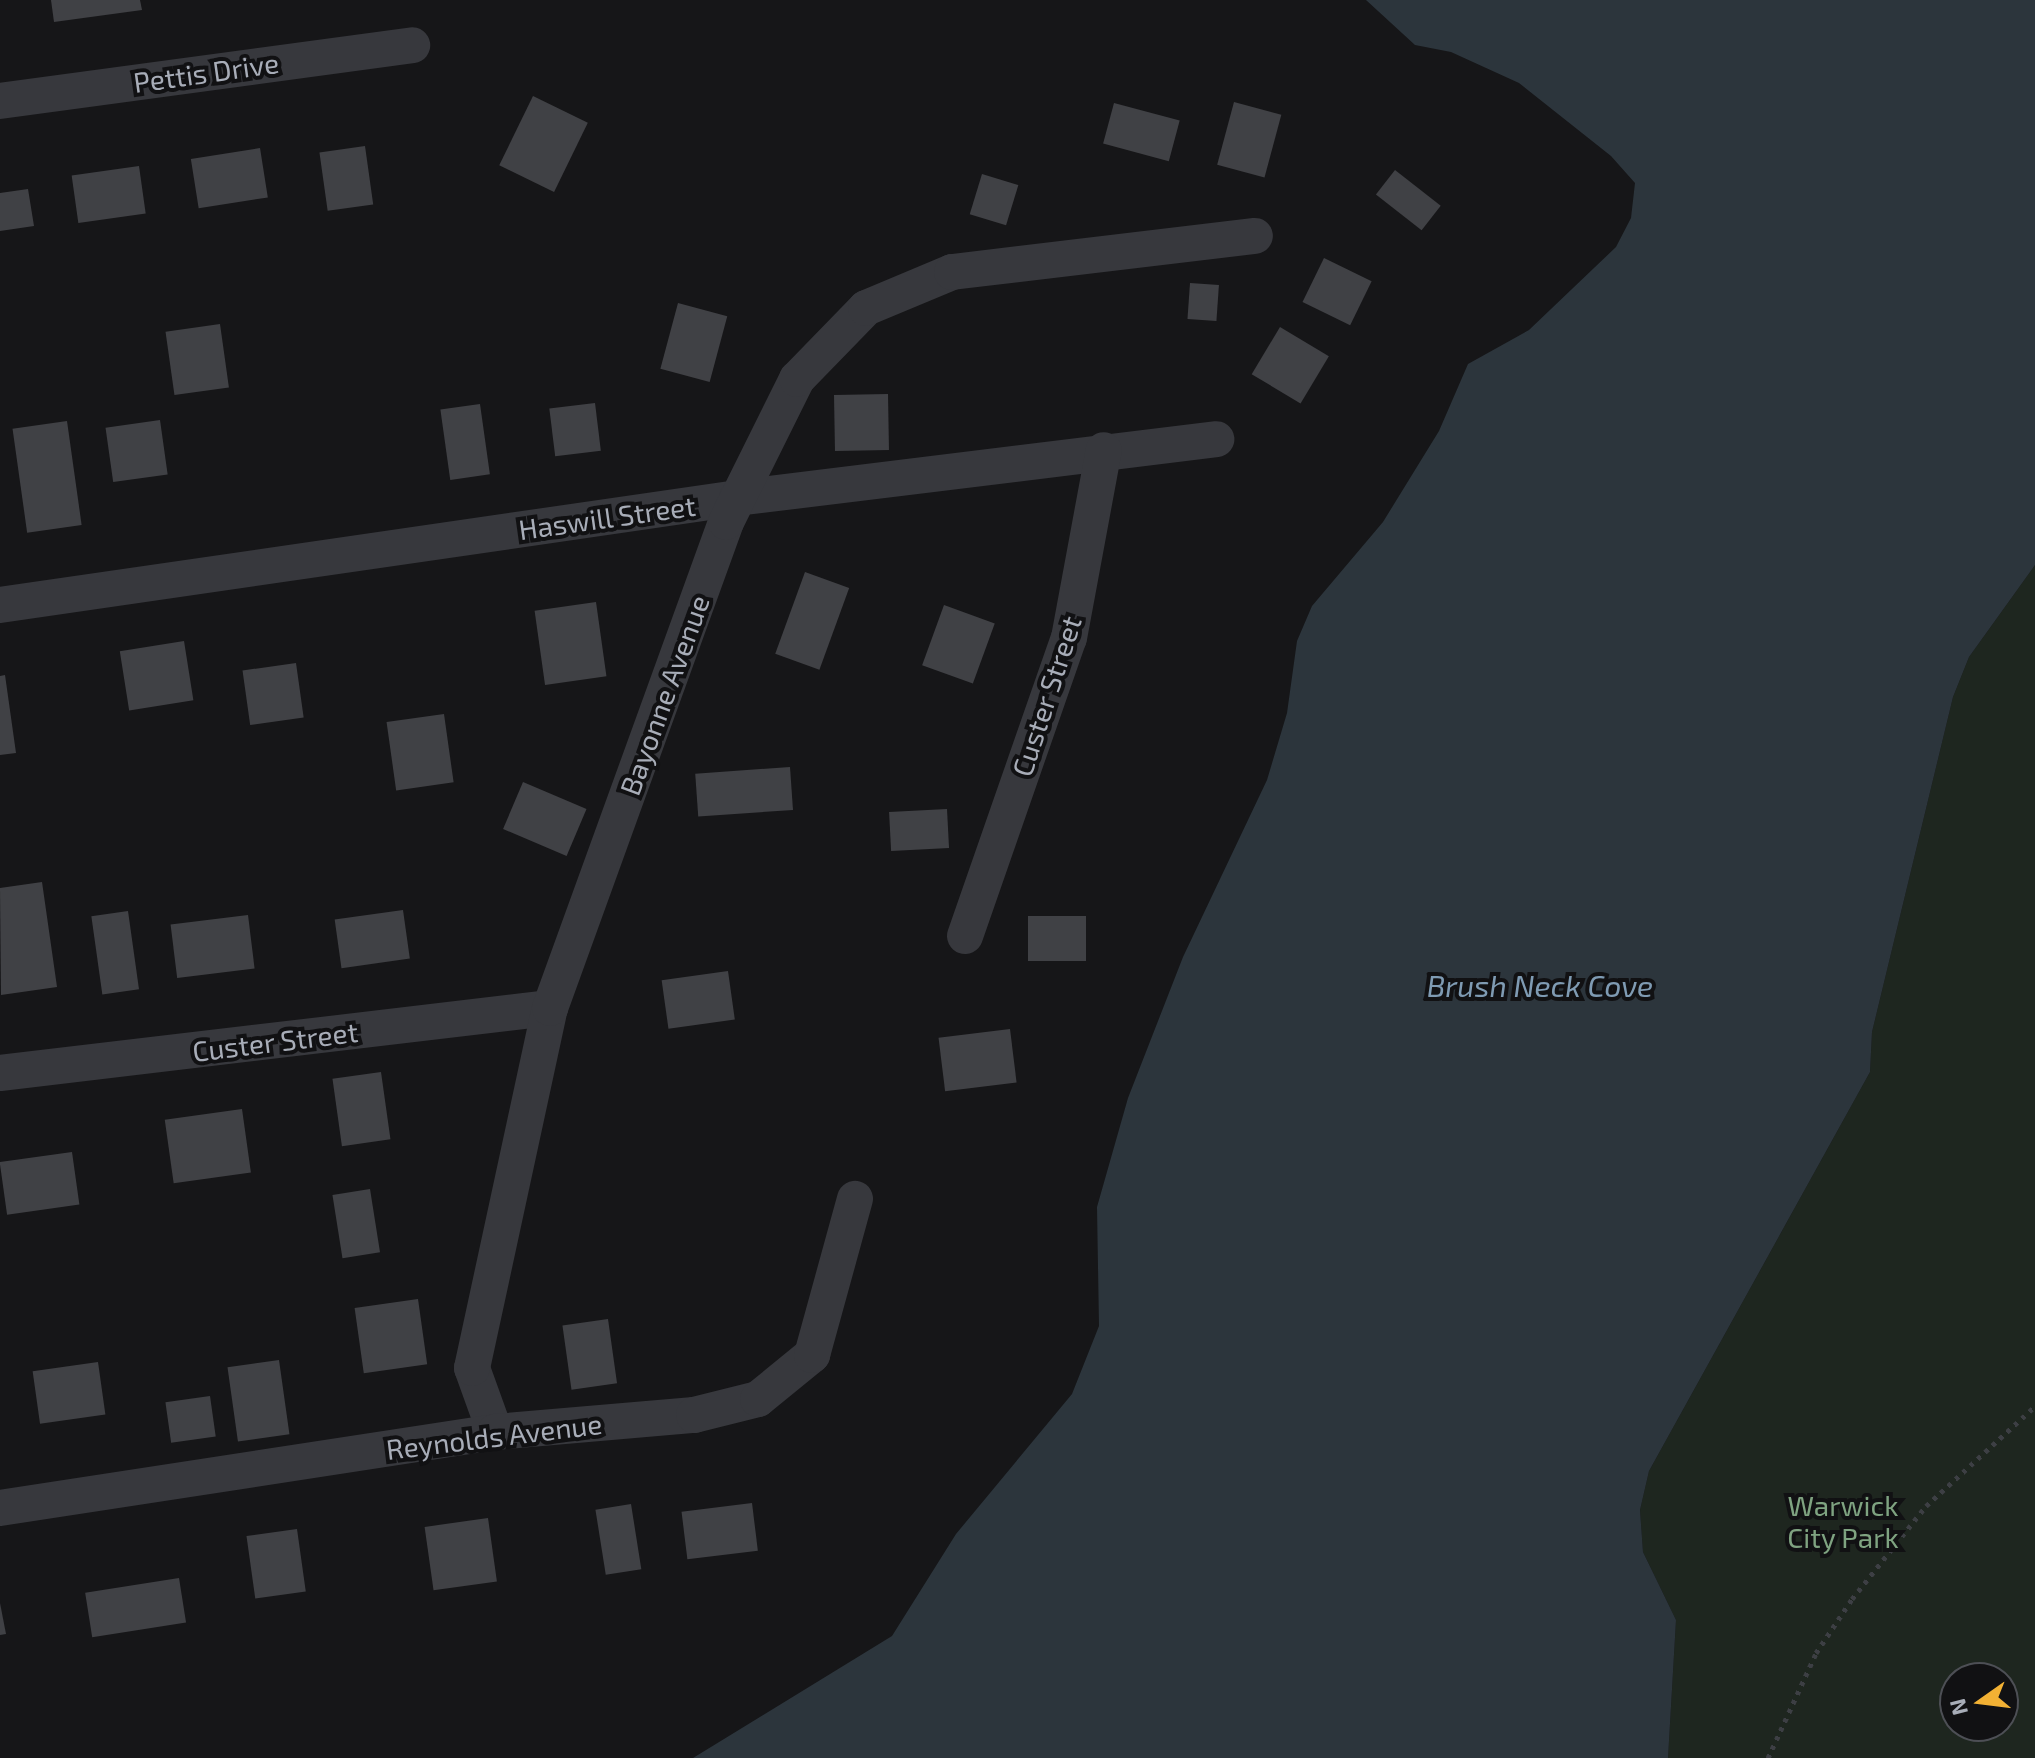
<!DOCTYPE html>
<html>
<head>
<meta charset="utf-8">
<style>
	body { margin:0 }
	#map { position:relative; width:2035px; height:1758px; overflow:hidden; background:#161618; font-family:"Exo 2",sans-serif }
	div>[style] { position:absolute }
	.green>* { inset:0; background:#1e261f }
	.water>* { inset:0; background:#2c353c }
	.building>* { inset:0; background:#404145; transform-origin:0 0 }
	.path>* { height:5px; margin-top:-2.5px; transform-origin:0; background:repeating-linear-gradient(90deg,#3d3f44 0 4px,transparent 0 10px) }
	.minor>* { height:36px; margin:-18px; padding:0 18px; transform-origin:18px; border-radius:18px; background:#37383d }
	span { translate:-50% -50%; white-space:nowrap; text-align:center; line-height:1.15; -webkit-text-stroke:8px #111113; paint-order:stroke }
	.street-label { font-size:28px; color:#a8adb8 }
	.park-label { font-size:28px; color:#7fa381 }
	.water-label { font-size:30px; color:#7f9bb3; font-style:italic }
	.north { position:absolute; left:1939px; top:1662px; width:80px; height:80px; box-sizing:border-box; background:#111113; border:2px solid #4d4f55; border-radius:50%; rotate:256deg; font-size:22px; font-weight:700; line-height:32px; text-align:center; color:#a8adb8 }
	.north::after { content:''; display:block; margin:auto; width:28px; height:36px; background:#f2b134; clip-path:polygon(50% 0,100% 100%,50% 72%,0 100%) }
</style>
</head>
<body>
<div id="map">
	<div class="green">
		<i style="clip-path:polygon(evenodd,2035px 565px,2035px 1758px,1668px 1758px,1676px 1620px,1643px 1552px,1640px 1510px,1649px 1471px,1870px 1072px,1872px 1032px,1953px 697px,1969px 657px,2035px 565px,1955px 1678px,2003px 1678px,2003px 1726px,1955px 1726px,1955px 1678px)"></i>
	</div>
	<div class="water">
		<i style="clip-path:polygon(1366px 0,2035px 0,2035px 565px,1969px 657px,1953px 697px,1872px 1032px,1870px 1072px,1649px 1471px,1640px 1510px,1643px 1552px,1676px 1620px,1668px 1758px,693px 1758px,892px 1636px,956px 1534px,1072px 1394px,1099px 1326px,1097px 1207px,1128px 1098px,1183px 957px,1267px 780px,1287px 713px,1297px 641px,1312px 606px,1383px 522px,1439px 431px,1468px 364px,1529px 330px,1616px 247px,1631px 218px,1635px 183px,1611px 156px,1519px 83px,1451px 52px,1415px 45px)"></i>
	</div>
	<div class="building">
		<i style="clip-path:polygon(51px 0,140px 0,142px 10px,54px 22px)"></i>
		<i style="left:533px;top:96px;width:61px;height:77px;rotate:26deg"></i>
		<i style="left:1234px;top:102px;width:49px;height:65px;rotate:15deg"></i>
		<i style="left:1114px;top:103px;width:68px;height:42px;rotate:15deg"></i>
		<i style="left:365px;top:146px;width:59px;height:46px;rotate:82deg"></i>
		<i style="left:260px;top:148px;width:50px;height:70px;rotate:81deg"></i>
		<i style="left:139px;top:166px;width:48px;height:68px;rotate:82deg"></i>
		<i style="left:1395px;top:170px;width:58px;height:31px;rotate:38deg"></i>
		<i style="left:982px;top:174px;width:38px;height:42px;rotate:17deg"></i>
		<i style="clip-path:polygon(28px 189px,34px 226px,0 231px,0 193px)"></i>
		<i style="left:1324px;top:258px;width:53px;height:49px;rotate:26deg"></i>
		<i style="left:1190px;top:283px;width:29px;height:36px;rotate:4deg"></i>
		<i style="left:678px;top:303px;width:51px;height:68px;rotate:15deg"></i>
		<i style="left:220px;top:324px;width:64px;height:55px;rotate:82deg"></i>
		<i style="left:1280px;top:327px;width:57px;height:55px;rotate:31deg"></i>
		<i style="left:888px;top:394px;width:56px;height:54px;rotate:89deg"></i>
		<i style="left:595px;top:403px;width:48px;height:46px;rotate:83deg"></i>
		<i style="left:480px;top:404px;width:71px;height:40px;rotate:82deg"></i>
		<i style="left:160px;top:420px;width:55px;height:55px;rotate:82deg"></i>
		<i style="left:67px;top:421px;width:105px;height:55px;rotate:82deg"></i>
		<i style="left:805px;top:572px;width:47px;height:87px;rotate:20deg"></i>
		<i style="left:596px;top:602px;width:75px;height:62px;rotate:82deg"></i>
		<i style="left:944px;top:605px;width:54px;height:64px;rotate:20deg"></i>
		<i style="left:184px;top:641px;width:60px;height:65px;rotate:81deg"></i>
		<i style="left:296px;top:663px;width:55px;height:54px;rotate:82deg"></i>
		<i style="clip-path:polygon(5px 675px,16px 753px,0 755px,0 676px)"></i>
		<i style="left:444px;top:714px;width:69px;height:58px;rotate:82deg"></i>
		<i style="left:790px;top:767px;width:43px;height:95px;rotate:86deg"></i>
		<i style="left:523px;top:782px;width:69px;height:51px;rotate:23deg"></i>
		<i style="left:947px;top:809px;width:39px;height:58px;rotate:87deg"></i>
		<i style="clip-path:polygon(42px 882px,57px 987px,1px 995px,0 888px)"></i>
		<i style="left:403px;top:910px;width:49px;height:69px;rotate:82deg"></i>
		<i style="left:128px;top:911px;width:79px;height:37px;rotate:82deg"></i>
		<i style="left:248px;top:915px;width:54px;height:78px;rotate:83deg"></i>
		<i style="left:1028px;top:916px;width:58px;height:45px"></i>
		<i style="left:728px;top:971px;width:49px;height:67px;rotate:82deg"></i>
		<i style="left:1010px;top:1029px;width:54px;height:72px;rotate:83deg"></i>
		<i style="left:381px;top:1072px;width:68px;height:49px;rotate:82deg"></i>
		<i style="left:242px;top:1109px;width:64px;height:78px;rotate:82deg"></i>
		<i style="left:72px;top:1152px;width:53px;height:73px;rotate:82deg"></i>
		<i style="left:370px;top:1189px;width:64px;height:38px;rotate:81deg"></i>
		<i style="left:418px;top:1299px;width:66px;height:64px;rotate:82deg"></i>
		<i style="left:608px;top:1319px;width:65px;height:46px;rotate:82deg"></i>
		<i style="left:279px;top:1360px;width:75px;height:52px;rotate:82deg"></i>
		<i style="left:98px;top:1362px;width:53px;height:66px;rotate:82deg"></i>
		<i style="left:210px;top:1396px;width:41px;height:45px;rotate:82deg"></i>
		<i style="left:752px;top:1503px;width:48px;height:71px;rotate:83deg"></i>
		<i style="left:631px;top:1504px;width:66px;height:36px;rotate:81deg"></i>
		<i style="left:488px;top:1518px;width:64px;height:64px;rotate:82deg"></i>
		<i style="left:297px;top:1529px;width:63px;height:51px;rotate:82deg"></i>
		<i style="left:179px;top:1578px;width:45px;height:95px;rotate:81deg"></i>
		<i style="clip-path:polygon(0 1603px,6px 1634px,0 1635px)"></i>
	</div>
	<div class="path">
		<i style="left:1768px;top:1758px;width:115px;rotate:-65.4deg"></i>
		<i style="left:1816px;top:1653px;width:65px;rotate:-56.3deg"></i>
		<i style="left:1852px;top:1599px;width:119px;rotate:-51.5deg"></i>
		<i style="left:1926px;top:1506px;width:148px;rotate:-42.5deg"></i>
	</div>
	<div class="minor">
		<i style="left:0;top:101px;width:416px;rotate:-7.7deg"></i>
		<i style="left:0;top:605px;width:745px;rotate:-8.26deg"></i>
		<i style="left:737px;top:498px;width:483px;rotate:-7deg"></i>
		<i style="left:965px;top:936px;width:316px;rotate:-70.8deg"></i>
		<i style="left:1069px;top:638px;width:191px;rotate:-79.5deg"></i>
		<i style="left:0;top:1073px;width:554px;rotate:-6.74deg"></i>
		<i style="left:495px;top:1432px;width:68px;rotate:-109.8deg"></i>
		<i style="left:472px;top:1368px;width:368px;rotate:-77.8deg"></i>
		<i style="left:550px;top:1008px;width:517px;rotate:-70.09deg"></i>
		<i style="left:726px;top:522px;width:160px;rotate:-63.6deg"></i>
		<i style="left:797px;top:379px;width:99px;rotate:-45.8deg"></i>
		<i style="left:866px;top:308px;width:93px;rotate:-22.7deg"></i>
		<i style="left:952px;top:272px;width:305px;rotate:-6.8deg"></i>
		<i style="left:0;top:1508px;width:501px;rotate:-8.73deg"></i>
		<i style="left:495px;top:1432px;width:200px;rotate:-4.9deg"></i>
		<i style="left:694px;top:1415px;width:66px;rotate:-14deg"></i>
		<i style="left:758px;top:1399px;width:70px;rotate:-39.2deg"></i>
		<i style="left:812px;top:1355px;width:162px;rotate:-74.6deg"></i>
	</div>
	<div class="street-label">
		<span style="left:206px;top:72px;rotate:-8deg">Pettis Drive</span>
		<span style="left:607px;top:517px;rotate:-8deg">Haswill Street</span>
		<span style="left:664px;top:695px;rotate:-70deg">Bayonne Avenue</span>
		<span style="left:1046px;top:696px;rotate:-72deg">Custer Street</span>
		<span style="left:275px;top:1041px;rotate:-7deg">Custer Street</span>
		<span style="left:494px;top:1436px;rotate:-7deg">Reynolds Avenue</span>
	</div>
	<div class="park-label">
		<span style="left:1843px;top:1521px">Warwick<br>City Park</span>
	</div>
	<div class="water-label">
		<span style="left:1540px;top:985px">Brush Neck Cove</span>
	</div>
	<div class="north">N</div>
</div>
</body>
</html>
